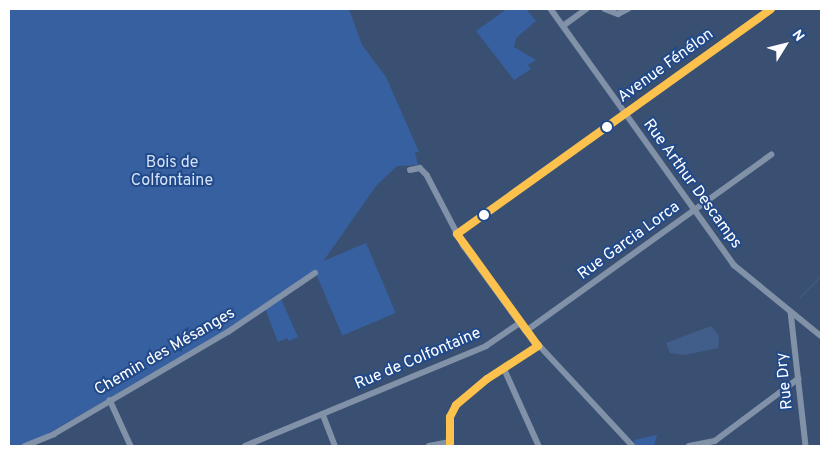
<!DOCTYPE html>
<html>
<head>
<meta charset="utf-8">
<style>
	body { margin:0 }
	#map { position:relative; width:830px; height:455px; overflow:hidden; background:#3a5072; font-family:Overpass,sans-serif }
	div>[style] { position:absolute }
	.green>* { inset:0; background:#3760a0; transform-origin:0 0 }
	.water>* { inset:0; background:#415e8b }
	.stream>* { height:1px; margin:-0.5px; padding:0 0.5px; transform-origin:0.5px; border-radius:0.5px; background:#415e8b }
	.minor>* { height:5.5px; margin:-2.75px; padding:0 2.75px; transform-origin:2.75px; border-radius:2.75px; background:#8191a7 }
	.bus-1>* { height:8px; margin:-4px; padding:0 4px; transform-origin:4px; border-radius:4px; background:#fcc24d }
	.dots>* { width:14px; height:14px; translate:-50% -50%; box-sizing:border-box; border:2px solid #224a8a; border-radius:50% }
	span { translate:-50% -50%; white-space:nowrap; text-align:center; line-height:1.15; -webkit-text-stroke:4px #224a8a; paint-order:stroke }
	.street-label { font-size:16px; color:#fff }
	.park-label { font-size:16px; color:#d4e2f8 }
	.frame { position:absolute; inset:0; border:10px solid #fff; pointer-events:none }
	.north { position:absolute; left:760px; top:20px; width:50px; height:50px; -webkit-text-stroke:4px #224a8a; paint-order:stroke; rotate:54deg; font-size:14px; font-weight:700; line-height:20px; text-align:center; color:#fff }
	.north::after { content:''; display:block; margin:auto; width:18px; height:22px; background:#fff; clip-path:polygon(50% 0,100% 100%,50% 72%,0 100%) }
</style>
</head>
<body>
<div id="map">
	<div class="green">
		<i style="clip-path:polygon(9px 9px,349px 9px,362px 45px,386px 77px,419px 152px,415px 152px,418px 165px,397px 166px,376px 186px,315px 273px,246px 319px,42px 437px,19px 446px,9px 446px)"></i>
		<i style="clip-path:polygon(507px 9px,526px 9px,536px 21px,516px 38px,514px 47px,536px 60px,528px 65px,531px 69px,514px 80px,476px 31px)"></i>
		<i style="left:366px;top:243px;width:76px;height:58px;rotate:67deg"></i>
		<i style="clip-path:polygon(281px 299px,298px 337px,289px 341px,287px 338px,278px 342px,265px 308px)"></i>
		<i style="clip-path:polygon(657px 435px,654px 446px,636px 446px,634px 440px)"></i>
	</div>
	<div class="water">
		<i style="clip-path:polygon(711px 326px,719px 336px,718px 348px,685px 355px,670px 353px,666px 343px)"></i>
	</div>
	<div class="stream">
		<i style="left:800px;top:297px;width:30px;rotate:-46deg"></i>
	</div>
	<div class="minor">
		<i style="left:551px;top:9px;width:315px;rotate:54.4deg"></i>
		<i style="left:734px;top:265px;width:112px;rotate:39.2deg"></i>
		<i style="left:605px;top:9px;width:14px;rotate:21deg"></i>
		<i style="left:618px;top:14px;width:11px;rotate:-27deg"></i>
		<i style="left:563px;top:26px;width:29px;rotate:-36deg"></i>
		<i style="left:410px;top:170px;width:10px;rotate:-11deg"></i>
		<i style="left:420px;top:168px;width:10px;rotate:45deg"></i>
		<i style="left:427px;top:175px;width:80px;rotate:62.5deg"></i>
		<i style="left:464px;top:246px;width:105px;rotate:53.9deg"></i>
		<i style="left:526px;top:331px;width:157px;rotate:47.1deg"></i>
		<i style="left:457px;top:234px;width:386px;rotate:-35.6deg"></i>
		<i style="left:791px;top:312px;width:135px;rotate:83.6deg"></i>
		<i style="left:526px;top:331px;width:302px;rotate:-35.7deg"></i>
		<i style="left:504px;top:368px;width:85px;rotate:65.8deg"></i>
		<i style="left:110px;top:400px;width:51px;rotate:65.5deg"></i>
		<i style="left:323px;top:414px;width:34px;rotate:69deg"></i>
		<i style="left:25px;top:446px;width:31px;rotate:-22deg"></i>
		<i style="left:54px;top:434px;width:202px;rotate:-30.4deg"></i>
		<i style="left:228px;top:332px;width:105px;rotate:-34.1deg"></i>
		<i style="left:245px;top:446px;width:261px;rotate:-22.5deg"></i>
		<i style="left:486px;top:346px;width:41px;rotate:-34.1deg"></i>
		<i style="left:429px;top:446px;width:21px;rotate:-11deg"></i>
		<i style="left:450px;top:446px;width:29px;rotate:-90deg"></i>
		<i style="left:450px;top:417px;width:13px;rotate:-63deg"></i>
		<i style="left:456px;top:405px;width:40px;rotate:-40deg"></i>
		<i style="left:487px;top:379px;width:61px;rotate:-32.9deg"></i>
		<i style="left:689px;top:446px;width:26px;rotate:-11deg"></i>
		<i style="left:715px;top:441px;width:104px;rotate:-36.8deg"></i>
	</div>
	<div class="bus-1">
		<i style="left:457px;top:234px;width:386px;rotate:-35.6deg"></i>
		<i style="left:457px;top:234px;width:138px;rotate:54.1deg"></i>
		<i style="left:450px;top:446px;width:29px;rotate:-90deg"></i>
		<i style="left:450px;top:417px;width:13px;rotate:-63deg"></i>
		<i style="left:456px;top:405px;width:40px;rotate:-40deg"></i>
		<i style="left:487px;top:379px;width:61px;rotate:-32.9deg"></i>
	</div>
	<div class="dots">
		<i style="left:607px;top:127px;background:#fff"></i>
		<i style="left:484px;top:215px;background:#fff"></i>
	</div>
	<div class="street-label">
		<span style="left:666px;top:66px;rotate:-36deg">Avenue Fénélon</span>
		<span style="left:692px;top:184px;rotate:54deg">Rue Arthur Descamps</span>
		<span style="left:629px;top:241px;rotate:-36deg">Rue Garcia Lorca</span>
		<span style="left:165px;top:352px;rotate:-30deg">Chemin des Mésanges</span>
		<span style="left:418px;top:359px;rotate:-23deg">Rue de Colfontaine</span>
		<span style="left:785px;top:381px;rotate:-96deg">Rue Dry</span>
	</div>
	<div class="park-label">
		<span style="left:172px;top:172px">Bois de<br>Colfontaine</span>
	</div>
	<div class="frame"></div>
	<div class="north">N</div>
</div>
</body>
</html>
